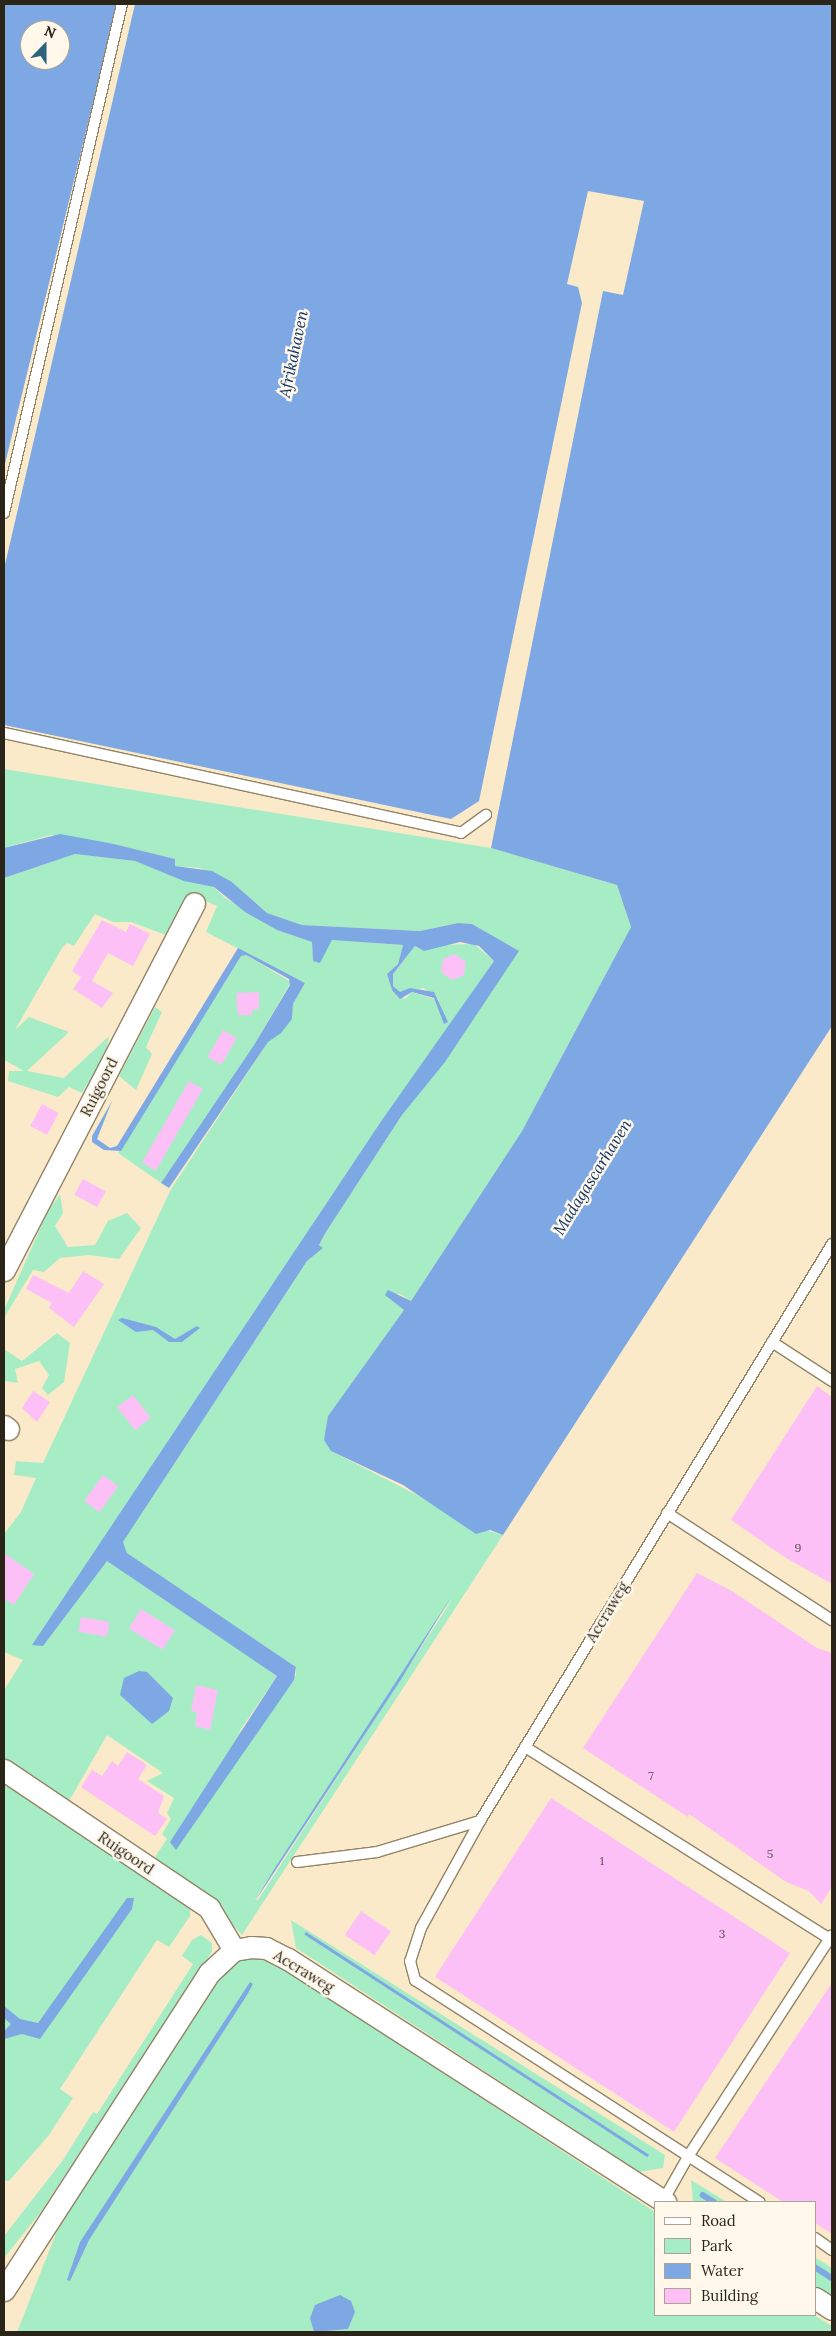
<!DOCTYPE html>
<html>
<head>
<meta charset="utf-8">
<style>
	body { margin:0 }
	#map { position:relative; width:836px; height:2336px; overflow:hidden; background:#faeaca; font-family:Lora,serif }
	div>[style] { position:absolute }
	.green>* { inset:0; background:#a6edc6 }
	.water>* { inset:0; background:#7ea8e3; transform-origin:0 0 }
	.stream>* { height:5.5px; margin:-2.75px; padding:0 2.75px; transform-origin:2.75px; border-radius:2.75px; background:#7ea8e3 }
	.building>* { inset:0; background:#fcc0f6; transform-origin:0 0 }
	.roads { filter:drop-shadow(1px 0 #928366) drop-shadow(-1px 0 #928366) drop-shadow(0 1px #928366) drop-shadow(0 -1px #928366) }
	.lane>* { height:10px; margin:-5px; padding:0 5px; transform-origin:5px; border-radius:5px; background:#fff }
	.street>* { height:21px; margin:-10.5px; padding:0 10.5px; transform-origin:10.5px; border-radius:10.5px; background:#fff }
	span { translate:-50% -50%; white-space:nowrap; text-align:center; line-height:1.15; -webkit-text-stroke:5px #fff8eb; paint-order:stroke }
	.number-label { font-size:12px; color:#5f4c50 }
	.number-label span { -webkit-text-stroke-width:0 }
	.street-label { font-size:15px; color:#2b2519 }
	.water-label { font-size:16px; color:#0c3469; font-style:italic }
	.frame { position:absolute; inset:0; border:5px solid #2b2519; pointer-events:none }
	.legend { position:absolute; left:654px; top:2201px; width:162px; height:115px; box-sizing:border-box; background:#fff8eb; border:1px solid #aaa497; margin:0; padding:6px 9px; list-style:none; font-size:15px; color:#2b2519 }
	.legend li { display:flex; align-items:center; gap:10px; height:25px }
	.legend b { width:25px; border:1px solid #aaa497 }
	.north { position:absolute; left:20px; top:20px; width:50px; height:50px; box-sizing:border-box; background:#fff8eb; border:1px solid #aaa497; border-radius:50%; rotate:22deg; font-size:14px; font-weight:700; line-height:20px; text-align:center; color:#2b2519 }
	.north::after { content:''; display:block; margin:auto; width:18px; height:22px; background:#2c647e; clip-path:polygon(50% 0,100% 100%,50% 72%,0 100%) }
</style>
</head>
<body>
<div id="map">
	<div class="green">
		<i style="clip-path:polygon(evenodd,4px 769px,491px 848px,617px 885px,631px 927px,522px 1131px,411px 1301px,400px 1294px,386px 1295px,404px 1310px,328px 1416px,331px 1451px,485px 1530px,503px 1535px,242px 1935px,217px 1908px,153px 1860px,167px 1839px,162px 1834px,171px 1819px,167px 1813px,174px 1798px,147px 1781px,163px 1773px,107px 1735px,68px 1803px,4px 1760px,4px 1690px,23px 1660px,4px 1652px,4px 1534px,21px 1512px,36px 1478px,14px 1475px,16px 1461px,43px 1463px,171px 1189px,268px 1042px,292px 1019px,293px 1004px,305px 983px,206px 932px,217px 906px,194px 896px,171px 937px,131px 922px,113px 922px,95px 914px,74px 946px,67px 943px,62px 948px,15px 1030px,29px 1017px,69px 1032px,27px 1071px,64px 1078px,109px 1036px,106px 1052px,82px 1093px,69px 1087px,58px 1097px,8px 1081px,9px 1071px,24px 1071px,4px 1060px,4px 878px,75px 854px,135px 861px,184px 880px,214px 887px,225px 898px,277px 930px,312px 942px,313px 961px,332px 940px,403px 945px,398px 964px,387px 974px,392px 990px,405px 999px,412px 992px,440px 1001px,424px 988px,400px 993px,393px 986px,393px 974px,415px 946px,424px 951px,440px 945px,474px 944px,494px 961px,324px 1207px,43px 1646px,100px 1566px,107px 1561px,115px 1564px,277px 1676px,237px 1735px,296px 1675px,296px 1667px,127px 1553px,123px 1542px,307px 1261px,323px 1248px,319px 1245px,326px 1232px,402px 1115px,518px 951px,472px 924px,458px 923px,420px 931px,302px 925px,267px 913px,232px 882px,200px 868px,174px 866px,175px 859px,114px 844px,51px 835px,4px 848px,4px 769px,453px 1598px,258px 1900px,255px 1900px,440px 1615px,453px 1598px)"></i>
		<i style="clip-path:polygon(246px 955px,291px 982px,254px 1045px,161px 1183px,118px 1153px,241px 956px)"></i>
		<i style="clip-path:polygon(155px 1007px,162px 1012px,146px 1047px,152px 1054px,136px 1090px,119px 1076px)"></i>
		<i style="clip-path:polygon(60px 1194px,63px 1213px,55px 1226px,68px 1247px,95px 1245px,108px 1221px,127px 1213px,141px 1228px,119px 1259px,89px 1255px,60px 1258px,44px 1272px,33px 1270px,4px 1318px,4px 1310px,48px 1211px)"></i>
		<i style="clip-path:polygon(57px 1333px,70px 1343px,64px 1382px,48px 1395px,42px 1388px,49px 1375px,39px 1361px,15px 1369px,18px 1383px,4px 1381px,4px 1349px,22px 1361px)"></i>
		<i style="clip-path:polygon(4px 1780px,190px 1907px,190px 1916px,169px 1947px,157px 1940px,60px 2089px,73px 2098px,49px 2135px,9px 2181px,4px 2180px)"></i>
		<i style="clip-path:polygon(291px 1920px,665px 2155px,663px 2168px,639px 2172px,296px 1948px)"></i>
		<i style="clip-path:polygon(201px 1935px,212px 1943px,212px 1952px,40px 2213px,4px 2258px,4px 2236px,63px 2160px,93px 2112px,97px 2114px,193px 1964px,182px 1956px,192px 1940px)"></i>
		<i style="clip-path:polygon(257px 1957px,274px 1962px,655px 2212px,655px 2315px,814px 2315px,832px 2326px,832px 2332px,17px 2332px,61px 2221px,217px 1977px,235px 1961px)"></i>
		<i style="clip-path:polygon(691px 2180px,727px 2202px,693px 2202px)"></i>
		<i style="clip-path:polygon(815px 2257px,832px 2268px,832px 2299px,815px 2288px)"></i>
	</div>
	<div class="water">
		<i style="clip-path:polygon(evenodd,4px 4px,117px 4px,4px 468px,4px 4px,30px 30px,60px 30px,60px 60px,30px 60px,30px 30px)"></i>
		<i style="clip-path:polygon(135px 4px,832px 4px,832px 1026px,503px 1535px,490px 1530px,476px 1534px,403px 1485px,331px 1451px,324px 1440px,328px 1416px,404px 1310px,385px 1295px,388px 1290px,411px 1301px,522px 1131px,631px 927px,617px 885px,491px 848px,603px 291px,623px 295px,644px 201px,588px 191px,567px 284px,578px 287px,582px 303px,479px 801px,451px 819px,4px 725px,4px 569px)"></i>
		<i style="clip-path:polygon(60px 834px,114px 844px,175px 859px,175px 866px,212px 871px,232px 882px,267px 913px,302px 925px,420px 931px,458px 923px,472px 924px,519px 951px,445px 1062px,402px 1115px,326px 1232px,319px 1245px,323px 1248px,307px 1261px,123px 1542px,127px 1553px,296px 1667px,294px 1680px,176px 1850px,170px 1842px,277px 1676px,107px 1561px,43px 1646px,32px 1645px,382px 1120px,494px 961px,479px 946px,460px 942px,424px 951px,415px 946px,411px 951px,393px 974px,393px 986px,400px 992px,410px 988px,434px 992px,448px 1022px,444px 1024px,434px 998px,412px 992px,400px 999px,392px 990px,387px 974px,398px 964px,403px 945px,332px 940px,320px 963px,313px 961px,312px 942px,277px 930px,245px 912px,214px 887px,184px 881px,135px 861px,75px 854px,4px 878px,4px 848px)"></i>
		<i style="clip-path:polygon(238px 948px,305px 983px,293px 1004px,292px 1019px,281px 1033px,268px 1042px,169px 1188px,161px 1183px,254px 1045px,290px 985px,289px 979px,246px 955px,241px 956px,121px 1151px,104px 1150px,92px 1142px,92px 1136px,112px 1101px,97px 1139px,110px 1148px,117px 1146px)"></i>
		<i style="clip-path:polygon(122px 1318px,156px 1327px,175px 1339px,197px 1326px,200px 1328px,182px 1342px,169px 1342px,153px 1330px,136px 1332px,118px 1320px)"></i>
		<i style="clip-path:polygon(451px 1597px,400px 1681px,254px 1903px,273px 1871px)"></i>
		<i style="clip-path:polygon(139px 1671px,147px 1672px,173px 1698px,169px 1711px,152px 1724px,120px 1695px,124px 1678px)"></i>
		<i style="clip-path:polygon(127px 1898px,134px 1898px,132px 1909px,40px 2039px,22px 2034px,4px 2039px,4px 2031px,11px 2024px,4px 2018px,4px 2006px,20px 2019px,38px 2023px)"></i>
		<i style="left:306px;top:1932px;width:409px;height:3px;rotate:33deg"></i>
		<i style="clip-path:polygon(250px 1982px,253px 1984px,247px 1995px,89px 2240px,70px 2281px,67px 2280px,80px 2242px)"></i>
		<i style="clip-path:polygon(340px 2295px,351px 2301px,355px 2312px,348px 2329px,314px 2332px,310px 2318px,315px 2305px)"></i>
	</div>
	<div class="stream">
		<i style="left:703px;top:2195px;width:13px;rotate:32deg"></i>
		<i style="left:815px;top:2267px;width:20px;rotate:33deg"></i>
	</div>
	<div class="building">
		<i style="clip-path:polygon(102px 920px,126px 932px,130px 924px,150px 934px,133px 966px,108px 953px,92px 981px,113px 993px,102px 1008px,73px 989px,81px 977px,72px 971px)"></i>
		<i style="clip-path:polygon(455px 954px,466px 962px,464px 975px,452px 980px,441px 972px,443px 959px)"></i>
		<i style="clip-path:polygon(259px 992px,259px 1009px,252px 1010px,252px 1015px,238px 1015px,236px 993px)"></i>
		<i style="left:223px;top:1030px;width:16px;height:31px;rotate:30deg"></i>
		<i style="left:189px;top:1081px;width:16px;height:94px;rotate:30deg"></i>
		<i style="left:42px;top:1104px;width:19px;height:25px;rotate:28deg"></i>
		<i style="left:83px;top:1179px;width:26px;height:18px;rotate:29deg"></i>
		<i style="clip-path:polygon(83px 1271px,104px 1284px,74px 1327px,49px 1308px,52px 1303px,26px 1289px,33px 1275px,69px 1293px)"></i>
		<i style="clip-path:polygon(817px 1386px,832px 1397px,832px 1584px,786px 1558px,731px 1520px)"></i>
		<i style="clip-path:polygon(33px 1391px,50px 1402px,37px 1422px,22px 1408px)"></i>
		<i style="left:133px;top:1395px;width:29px;height:20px;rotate:52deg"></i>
		<i style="left:103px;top:1475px;width:19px;height:32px;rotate:36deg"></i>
		<i style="clip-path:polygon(4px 1553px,34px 1574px,14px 1605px,4px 1599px)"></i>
		<i style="clip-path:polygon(697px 1573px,732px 1591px,817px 1648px,832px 1653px,832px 1887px,821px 1904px,809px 1891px,786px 1882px,689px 1814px,688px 1817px,583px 1748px)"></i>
		<i style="left:141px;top:1609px;width:40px;height:23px;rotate:32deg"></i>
		<i style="left:81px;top:1617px;width:29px;height:15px;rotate:10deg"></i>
		<i style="clip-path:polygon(196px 1685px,218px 1690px,210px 1730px,195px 1726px,197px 1712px,191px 1711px)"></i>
		<i style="clip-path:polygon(127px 1752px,147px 1765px,138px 1779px,164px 1796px,158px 1813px,167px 1819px,155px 1836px,81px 1787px,92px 1770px,102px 1776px,112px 1761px,118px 1766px)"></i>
		<i style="left:551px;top:1798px;width:285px;height:213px;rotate:33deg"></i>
		<i style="left:361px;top:1911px;width:36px;height:29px;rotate:34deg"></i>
		<i style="clip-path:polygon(832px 1983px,832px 2234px,815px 2223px,815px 2202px,783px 2202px,715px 2158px)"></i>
	</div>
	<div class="roads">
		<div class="lane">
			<i style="left:4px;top:513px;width:522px;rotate:-76.95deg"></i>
			<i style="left:4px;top:733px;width:468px;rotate:12.3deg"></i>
			<i style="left:461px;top:833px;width:31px;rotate:-36deg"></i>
			<i style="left:772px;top:1342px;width:72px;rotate:33deg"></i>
			<i style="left:667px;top:1513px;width:197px;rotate:33deg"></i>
			<i style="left:525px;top:1747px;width:360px;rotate:32.2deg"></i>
			<i style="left:480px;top:1821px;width:122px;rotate:118.9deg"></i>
			<i style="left:421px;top:1928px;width:35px;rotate:108deg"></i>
			<i style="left:410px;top:1961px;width:20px;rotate:75deg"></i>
			<i style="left:415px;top:1980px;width:410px;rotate:32.8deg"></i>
			<i style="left:297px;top:1862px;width:81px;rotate:-7.1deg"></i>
			<i style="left:377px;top:1852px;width:108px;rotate:-16.8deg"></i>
			<i style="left:480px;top:1821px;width:676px;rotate:-58.61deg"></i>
			<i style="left:663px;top:2201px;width:53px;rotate:-60.5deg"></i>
			<i style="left:689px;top:2155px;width:262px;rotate:-57deg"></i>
			<i style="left:815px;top:2238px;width:21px;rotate:35deg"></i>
		</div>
		<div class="street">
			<i style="left:4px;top:1270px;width:413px;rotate:-62.6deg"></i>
			<i style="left:4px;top:1426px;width:5px;rotate:37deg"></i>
			<i style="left:4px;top:1770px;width:247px;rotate:33.9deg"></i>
			<i style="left:209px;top:1908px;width:49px;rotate:59.2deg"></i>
			<i style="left:4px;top:2290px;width:378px;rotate:-57.1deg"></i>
			<i style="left:209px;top:1973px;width:34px;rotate:-43deg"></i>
			<i style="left:234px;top:1950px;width:17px;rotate:-10deg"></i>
			<i style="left:251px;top:1947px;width:15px;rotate:4deg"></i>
			<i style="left:266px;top:1948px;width:25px;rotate:27deg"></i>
			<i style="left:288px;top:1959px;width:449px;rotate:32.8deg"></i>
			<i style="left:815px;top:2298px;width:20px;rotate:33deg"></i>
		</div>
	</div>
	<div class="number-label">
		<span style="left:798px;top:1548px">9</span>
		<span style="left:651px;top:1776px">7</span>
		<span style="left:770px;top:1854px">5</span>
		<span style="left:602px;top:1861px">1</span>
		<span style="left:722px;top:1934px">3</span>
	</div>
	<div class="street-label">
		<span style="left:99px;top:1087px;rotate:-63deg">Ruigoord</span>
		<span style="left:607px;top:1612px;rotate:-59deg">Accraweg</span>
		<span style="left:126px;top:1853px;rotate:34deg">Ruigoord</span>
		<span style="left:304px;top:1971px;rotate:31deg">Accraweg</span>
	</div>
	<div class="water-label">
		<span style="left:293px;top:354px;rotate:-78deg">Afrikahaven</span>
		<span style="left:592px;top:1177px;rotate:-58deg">Madagascarhaven</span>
	</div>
	<div class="frame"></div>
	<ul class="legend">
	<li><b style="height:6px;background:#fff"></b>Road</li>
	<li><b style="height:14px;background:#a6edc6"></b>Park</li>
	<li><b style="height:14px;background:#7ea8e3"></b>Water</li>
	<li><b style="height:14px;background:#fcc0f6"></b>Building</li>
	</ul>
	<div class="north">N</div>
</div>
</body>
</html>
